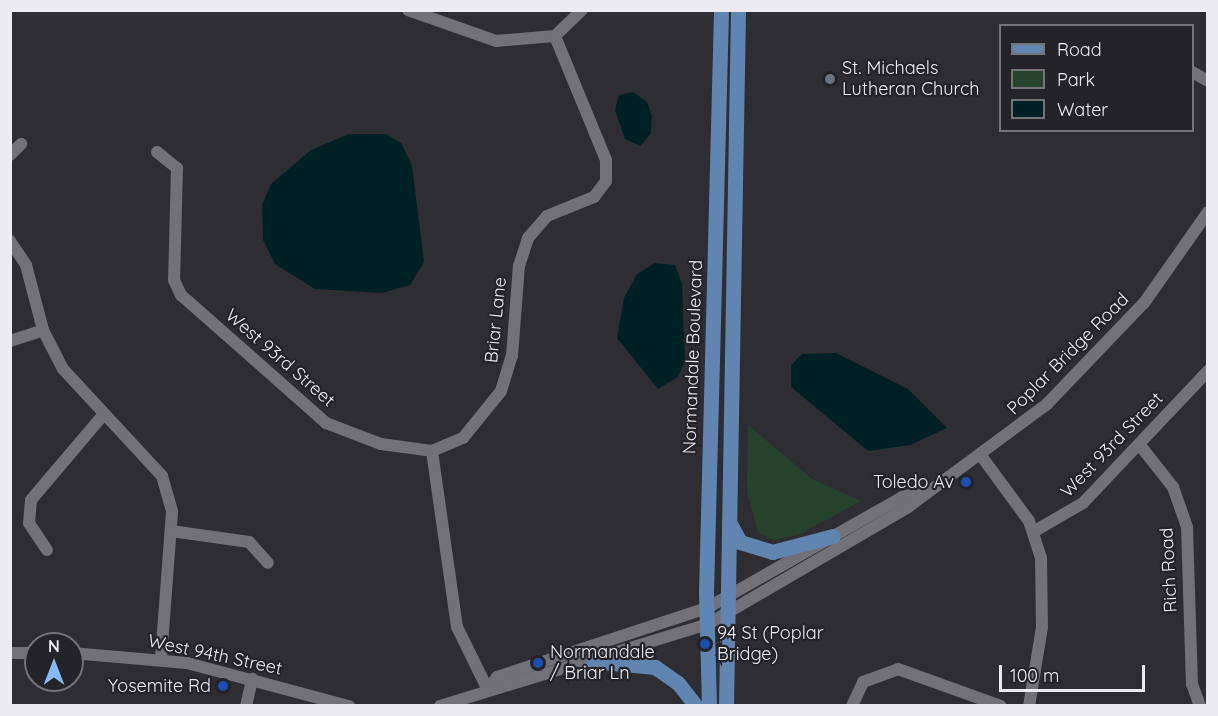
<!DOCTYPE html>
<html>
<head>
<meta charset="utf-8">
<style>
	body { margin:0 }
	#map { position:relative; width:1218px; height:716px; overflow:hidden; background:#2e2d32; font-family:Quicksand,sans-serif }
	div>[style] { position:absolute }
	.green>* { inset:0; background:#26442d }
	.water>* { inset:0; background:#002124 }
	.minor>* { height:12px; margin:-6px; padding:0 6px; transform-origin:6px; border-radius:6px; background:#727177 }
	.major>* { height:15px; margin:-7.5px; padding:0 7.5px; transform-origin:7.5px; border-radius:7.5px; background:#6185b1 }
	.dots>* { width:16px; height:16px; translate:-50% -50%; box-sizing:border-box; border:3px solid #242328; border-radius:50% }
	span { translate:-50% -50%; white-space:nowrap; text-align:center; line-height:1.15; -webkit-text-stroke:4.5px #242328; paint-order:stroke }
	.poi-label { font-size:18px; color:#ecebef }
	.left { translate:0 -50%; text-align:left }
	.right { translate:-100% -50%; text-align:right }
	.street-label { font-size:18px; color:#ecebef }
	.frame { position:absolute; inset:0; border:12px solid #ecebef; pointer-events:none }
	.legend { position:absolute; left:999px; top:24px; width:195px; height:108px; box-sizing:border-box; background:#242328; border:2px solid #747378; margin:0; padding:8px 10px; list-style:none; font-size:18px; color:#ecebef }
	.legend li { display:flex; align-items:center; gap:12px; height:30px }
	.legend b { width:30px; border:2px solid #747378 }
	.north { position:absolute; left:24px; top:632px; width:60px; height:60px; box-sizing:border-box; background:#242328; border:2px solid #747378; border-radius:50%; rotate:0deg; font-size:16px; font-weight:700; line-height:24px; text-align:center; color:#ecebef }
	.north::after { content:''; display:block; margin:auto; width:21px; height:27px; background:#86bbfb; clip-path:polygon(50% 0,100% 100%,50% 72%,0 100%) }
	.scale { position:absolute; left:999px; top:665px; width:146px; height:27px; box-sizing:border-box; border:3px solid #ecebef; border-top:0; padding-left:8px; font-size:18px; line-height:21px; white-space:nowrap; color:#ecebef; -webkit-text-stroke:4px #242328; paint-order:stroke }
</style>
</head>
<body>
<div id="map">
	<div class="green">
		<i style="clip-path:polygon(748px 425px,812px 479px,861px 501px,798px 535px,772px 540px,758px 532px,747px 492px)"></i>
	</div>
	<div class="water">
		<i style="clip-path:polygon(633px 92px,647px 102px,652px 116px,651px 133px,640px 146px,625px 139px,615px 110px,619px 95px)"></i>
		<i style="clip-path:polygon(349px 134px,386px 134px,401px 143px,412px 166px,424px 262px,410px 285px,382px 293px,315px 289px,275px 264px,263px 240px,262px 205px,271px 184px,311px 150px)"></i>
		<i style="clip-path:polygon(655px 263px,675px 265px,682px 284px,685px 361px,678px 377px,658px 389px,617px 338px,624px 298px,637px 274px)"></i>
		<i style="clip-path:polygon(836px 353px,908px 389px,947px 428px,910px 445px,868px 451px,791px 387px,791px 365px,802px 354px)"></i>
	</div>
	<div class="minor">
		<i style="left:408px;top:10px;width:93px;rotate:19.4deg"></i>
		<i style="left:496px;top:41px;width:59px;rotate:-4.8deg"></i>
		<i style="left:555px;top:36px;width:37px;rotate:-44deg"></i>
		<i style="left:1192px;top:72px;width:18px;rotate:29deg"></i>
		<i style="left:157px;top:152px;width:26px;rotate:39deg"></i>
		<i style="left:177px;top:168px;width:112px;rotate:91.5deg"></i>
		<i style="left:174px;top:280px;width:17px;rotate:65deg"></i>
		<i style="left:181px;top:295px;width:193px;rotate:41.4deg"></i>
		<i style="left:326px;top:423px;width:59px;rotate:20.9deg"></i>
		<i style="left:381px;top:444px;width:51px;rotate:7.8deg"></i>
		<i style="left:10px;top:155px;width:16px;rotate:-45deg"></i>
		<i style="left:10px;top:241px;width:29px;rotate:56deg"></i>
		<i style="left:26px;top:265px;width:67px;rotate:75.3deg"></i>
		<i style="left:43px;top:330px;width:44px;rotate:62.9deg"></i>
		<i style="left:63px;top:369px;width:146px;rotate:47.2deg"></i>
		<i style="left:162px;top:476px;width:37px;rotate:74deg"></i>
		<i style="left:172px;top:512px;width:146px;rotate:94.3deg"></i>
		<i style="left:10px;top:341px;width:35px;rotate:-18deg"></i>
		<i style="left:1139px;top:444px;width:55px;rotate:51.7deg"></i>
		<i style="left:1173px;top:487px;width:42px;rotate:70.7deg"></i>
		<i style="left:1187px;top:527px;width:157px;rotate:88.2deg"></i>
		<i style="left:1192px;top:684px;width:23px;rotate:70deg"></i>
		<i style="left:982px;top:457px;width:79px;rotate:53.7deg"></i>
		<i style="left:1029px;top:521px;width:38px;rotate:72deg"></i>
		<i style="left:1041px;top:557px;width:70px;rotate:89.2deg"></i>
		<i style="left:1042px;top:627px;width:80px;rotate:99.3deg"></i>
		<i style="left:171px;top:531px;width:79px;rotate:8deg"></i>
		<i style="left:249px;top:542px;width:28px;rotate:48deg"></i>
		<i style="left:1033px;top:532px;width:58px;rotate:-30.1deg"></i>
		<i style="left:1083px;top:503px;width:182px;rotate:-46.6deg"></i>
		<i style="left:47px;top:550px;width:32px;rotate:-124deg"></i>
		<i style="left:29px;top:523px;width:23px;rotate:-85deg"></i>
		<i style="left:31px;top:500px;width:111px;rotate:-49.7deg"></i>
		<i style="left:10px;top:653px;width:26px"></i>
		<i style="left:72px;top:653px;width:115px;rotate:5deg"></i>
		<i style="left:187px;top:663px;width:168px;rotate:14.9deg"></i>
		<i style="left:488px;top:690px;width:70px;rotate:-116.2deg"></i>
		<i style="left:457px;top:627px;width:178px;rotate:-98.1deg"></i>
		<i style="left:432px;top:451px;width:34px;rotate:-23deg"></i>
		<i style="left:463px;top:438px;width:60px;rotate:-51deg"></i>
		<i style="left:501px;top:391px;width:37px;rotate:-73deg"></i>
		<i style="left:512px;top:356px;width:90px;rotate:-85.6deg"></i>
		<i style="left:519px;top:266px;width:29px;rotate:-72deg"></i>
		<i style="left:528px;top:238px;width:29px;rotate:-49deg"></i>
		<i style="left:547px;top:216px;width:51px;rotate:-22deg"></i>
		<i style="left:594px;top:197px;width:20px;rotate:-53deg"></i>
		<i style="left:606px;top:181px;width:21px;rotate:-90deg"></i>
		<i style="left:606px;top:160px;width:134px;rotate:-112.4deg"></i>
		<i style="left:488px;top:690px;width:16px;rotate:-55deg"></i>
		<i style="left:497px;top:677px;width:221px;rotate:-18.2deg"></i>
		<i style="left:707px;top:608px;width:224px;rotate:-29.6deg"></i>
		<i style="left:902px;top:497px;width:21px;rotate:-14deg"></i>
		<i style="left:246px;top:706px;width:28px;rotate:-77deg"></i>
		<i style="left:440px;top:706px;width:280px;rotate:-17deg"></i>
		<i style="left:708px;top:624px;width:232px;rotate:-30.3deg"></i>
		<i style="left:908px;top:507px;width:173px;rotate:-36.5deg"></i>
		<i style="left:1047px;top:404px;width:140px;rotate:-46.2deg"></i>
		<i style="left:1144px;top:303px;width:111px;rotate:-54.9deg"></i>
		<i style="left:852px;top:706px;width:26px;rotate:-65deg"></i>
		<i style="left:863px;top:682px;width:37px;rotate:-20deg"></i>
		<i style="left:898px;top:669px;width:109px;rotate:19.8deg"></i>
	</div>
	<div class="major">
		<i style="left:729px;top:522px;width:23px;rotate:61deg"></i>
		<i style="left:740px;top:542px;width:34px;rotate:17deg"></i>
		<i style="left:772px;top:552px;width:63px;rotate:-14.7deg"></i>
		<i style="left:593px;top:661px;width:62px;rotate:5.5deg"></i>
		<i style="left:655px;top:667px;width:28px;rotate:35deg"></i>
		<i style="left:678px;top:683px;width:29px;rotate:52deg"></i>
		<i style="left:709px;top:706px;width:114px;rotate:-91.5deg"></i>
		<i style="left:706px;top:592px;width:582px;rotate:-88.52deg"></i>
		<i style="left:726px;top:706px;width:696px;rotate:-89.01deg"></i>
	</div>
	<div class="dots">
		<i style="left:830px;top:79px;background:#6b7280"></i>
		<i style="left:966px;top:482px;background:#1a4fb4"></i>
		<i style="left:705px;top:644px;background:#1a4fb4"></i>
		<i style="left:538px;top:663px;background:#1a4fb4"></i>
		<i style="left:223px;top:686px;background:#1a4fb4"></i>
	</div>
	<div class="poi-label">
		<span class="left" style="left:842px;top:79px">St. Michaels<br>Lutheran Church</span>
		<span class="right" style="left:954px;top:482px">Toledo Av</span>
		<span class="left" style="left:717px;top:644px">94 St (Poplar<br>Bridge)</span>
		<span class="left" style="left:550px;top:663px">Normandale<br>/ Briar Ln</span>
		<span class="right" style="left:211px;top:686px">Yosemite Rd</span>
	</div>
	<div class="street-label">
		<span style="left:496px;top:320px;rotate:-84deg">Briar Lane</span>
		<span style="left:1068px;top:354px;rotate:-45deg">Poplar Bridge Road</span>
		<span style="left:693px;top:357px;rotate:-88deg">Normandale Boulevard</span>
		<span style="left:280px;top:358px;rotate:41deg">West 93rd Street</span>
		<span style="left:1112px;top:445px;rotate:-46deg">West 93rd Street</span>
		<span style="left:1169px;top:570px;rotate:-93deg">Rich Road</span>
		<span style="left:215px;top:655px;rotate:12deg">West 94th Street</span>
	</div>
	<div class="frame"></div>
	<ul class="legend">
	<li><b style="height:8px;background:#6185b1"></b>Road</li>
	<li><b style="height:16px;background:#26442d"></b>Park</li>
	<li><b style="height:16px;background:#002124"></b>Water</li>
	</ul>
	<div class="north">N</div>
	<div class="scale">100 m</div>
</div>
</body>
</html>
